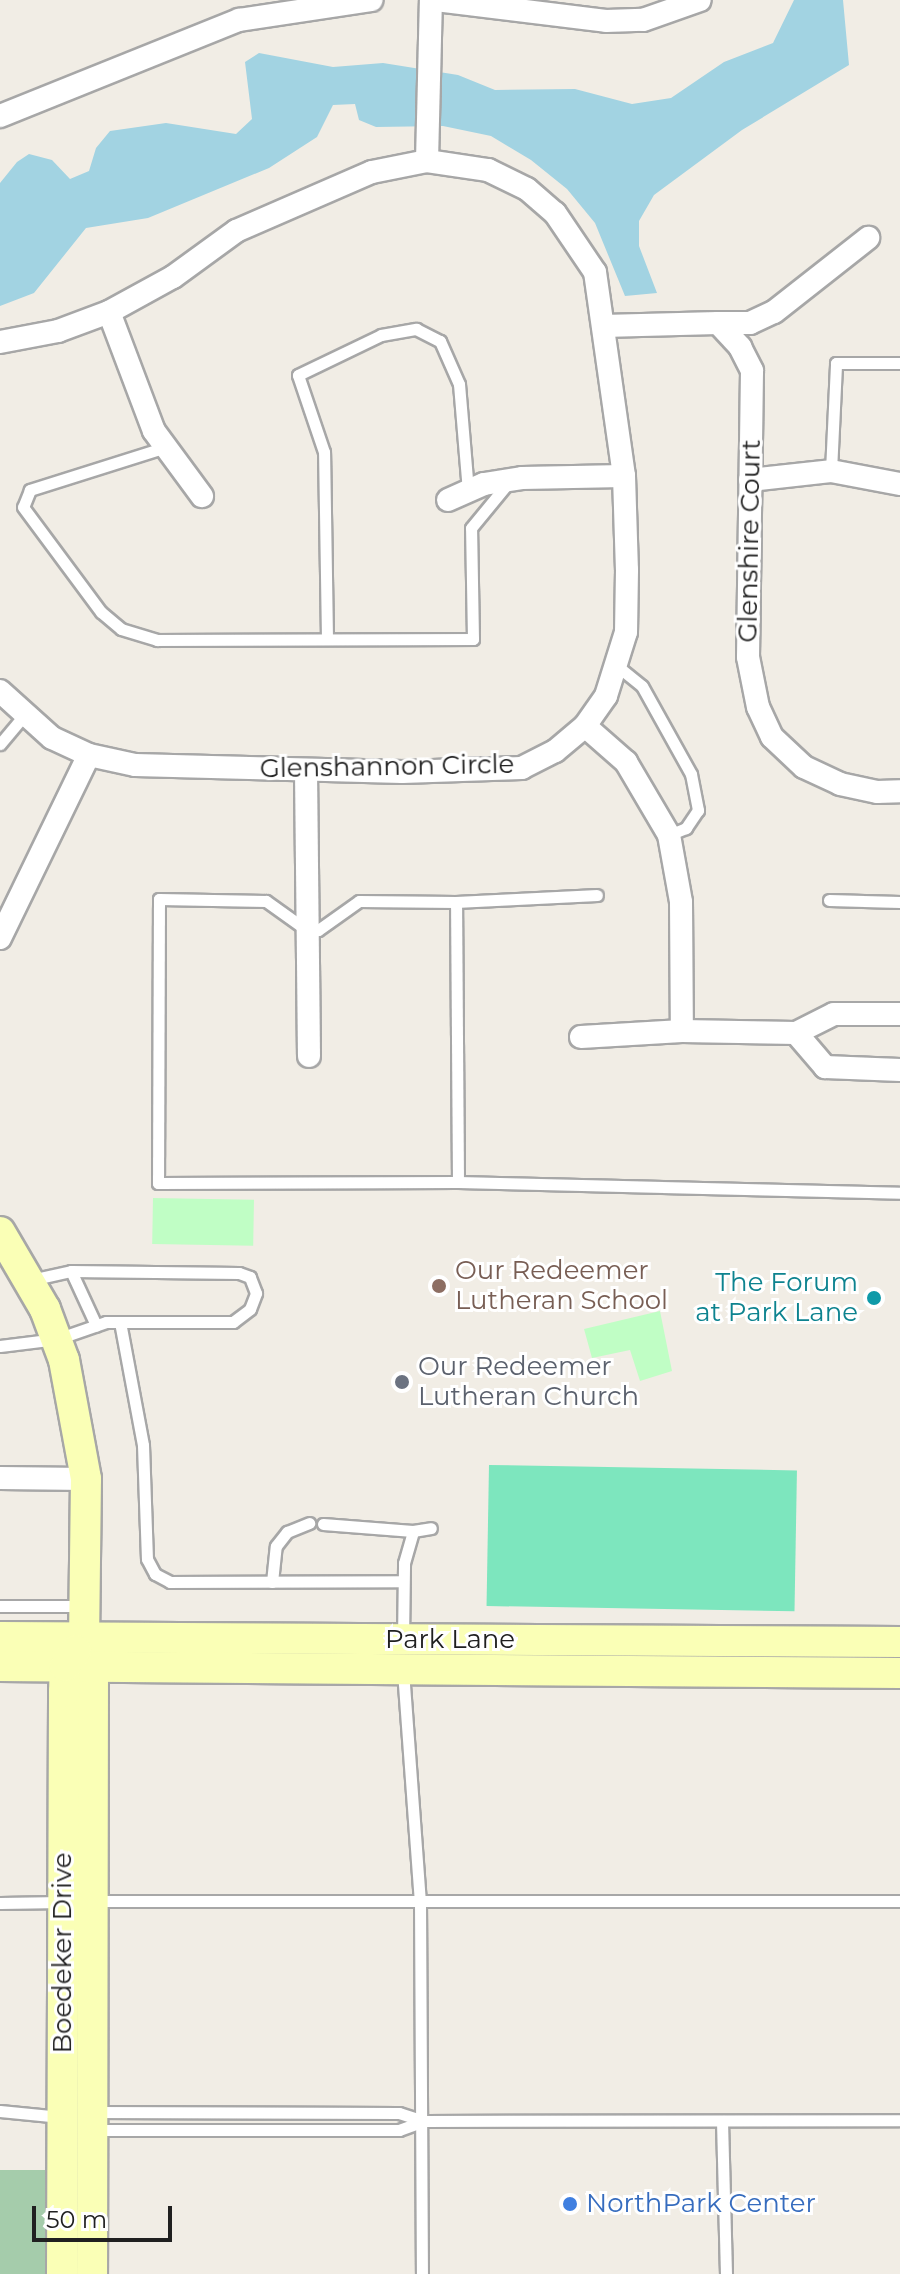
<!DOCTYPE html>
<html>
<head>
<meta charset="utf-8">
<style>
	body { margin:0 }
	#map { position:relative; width:900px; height:2274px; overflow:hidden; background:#f1ede5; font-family:Montserrat,sans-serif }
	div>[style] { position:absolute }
	.cemetery>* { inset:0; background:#a5ccab; transform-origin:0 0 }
	.park>* { inset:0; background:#c0fec5; transform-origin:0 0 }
	.pitch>* { inset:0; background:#7de6be; transform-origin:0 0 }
	.water>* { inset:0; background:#a2d3e2 }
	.roads { filter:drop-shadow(2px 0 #a7a7a7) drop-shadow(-2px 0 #a7a7a7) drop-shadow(0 2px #a7a7a7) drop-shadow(0 -2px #a7a7a7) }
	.lane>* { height:11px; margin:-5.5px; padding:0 5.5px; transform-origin:5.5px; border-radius:5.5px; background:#fff }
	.street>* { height:22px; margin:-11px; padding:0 11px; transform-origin:11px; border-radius:11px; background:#fff }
	.secondary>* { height:30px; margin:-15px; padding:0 15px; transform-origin:15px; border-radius:15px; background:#faffb6 }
	.dots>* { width:22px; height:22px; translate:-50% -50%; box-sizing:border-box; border:4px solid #fff; border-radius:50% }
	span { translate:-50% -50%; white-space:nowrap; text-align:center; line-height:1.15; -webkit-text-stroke:6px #fff; paint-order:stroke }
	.street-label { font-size:26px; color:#202020 }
	.education-label { font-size:26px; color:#785e54 }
	.left { translate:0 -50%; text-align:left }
	.culture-label { font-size:26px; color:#0d838f }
	.right { translate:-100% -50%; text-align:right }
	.worship-label { font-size:26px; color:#5b616d }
	.shop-label { font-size:26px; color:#366cbe }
	.scale { position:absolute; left:32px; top:2206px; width:140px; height:36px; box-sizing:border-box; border:4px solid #202020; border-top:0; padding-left:10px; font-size:24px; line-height:28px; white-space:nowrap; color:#202020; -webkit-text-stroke:6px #fff; paint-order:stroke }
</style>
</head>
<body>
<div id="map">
	<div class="cemetery">
		<i style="left:0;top:2170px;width:48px;height:104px"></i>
	</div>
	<div class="park">
		<i style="left:153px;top:1198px;width:101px;height:46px;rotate:1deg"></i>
		<i style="clip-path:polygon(660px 1311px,672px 1371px,640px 1381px,630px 1350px,592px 1358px,584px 1329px)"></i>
	</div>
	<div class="pitch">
		<i style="left:489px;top:1465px;width:308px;height:141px;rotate:1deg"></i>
	</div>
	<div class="water">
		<i style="clip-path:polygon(794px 0,843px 0,849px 65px,742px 130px,654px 195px,639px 221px,639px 246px,657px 293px,625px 296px,595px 223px,567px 189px,531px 160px,491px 136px,443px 126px,376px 127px,359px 120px,355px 104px,333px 105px,317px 137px,269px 168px,148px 218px,86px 228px,34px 293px,0 306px,0 183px,17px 162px,29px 154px,52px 160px,70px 179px,89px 171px,96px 148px,110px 131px,166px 123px,236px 134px,252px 119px,245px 62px,259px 53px,333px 67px,383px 63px,458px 75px,495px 90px,575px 89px,632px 104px,671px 98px,724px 62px,773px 43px)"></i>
	</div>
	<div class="roads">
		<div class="lane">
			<i style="left:166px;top:447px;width:143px;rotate:162.5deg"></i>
			<i style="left:30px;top:490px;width:18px;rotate:112deg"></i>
			<i style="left:23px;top:507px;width:131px;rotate:53.4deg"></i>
			<i style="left:101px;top:612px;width:26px;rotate:40deg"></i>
			<i style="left:121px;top:629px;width:38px;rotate:17deg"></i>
			<i style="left:157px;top:640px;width:316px;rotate:-0.2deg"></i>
			<i style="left:473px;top:639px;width:111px;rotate:-91deg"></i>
			<i style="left:471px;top:528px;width:58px;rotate:-50.6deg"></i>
			<i style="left:831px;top:471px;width:108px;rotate:-87.3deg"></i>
			<i style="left:836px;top:363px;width:64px"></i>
			<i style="left:327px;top:639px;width:187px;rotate:-90.9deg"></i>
			<i style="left:324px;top:452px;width:81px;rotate:-108.7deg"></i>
			<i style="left:298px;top:375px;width:92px;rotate:-25.7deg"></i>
			<i style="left:381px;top:335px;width:36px;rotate:-10deg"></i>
			<i style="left:416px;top:329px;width:27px;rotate:27deg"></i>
			<i style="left:440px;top:341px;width:47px;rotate:66.2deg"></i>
			<i style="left:459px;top:384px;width:107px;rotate:85.2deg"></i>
			<i style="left:616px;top:665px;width:33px;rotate:39deg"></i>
			<i style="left:642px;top:686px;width:101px;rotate:60.9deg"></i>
			<i style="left:691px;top:774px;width:37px;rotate:79deg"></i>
			<i style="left:698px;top:810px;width:22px;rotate:124deg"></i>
			<i style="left:686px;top:828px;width:18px;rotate:158deg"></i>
			<i style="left:0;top:744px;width:35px;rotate:-50deg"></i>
			<i style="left:829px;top:900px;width:71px;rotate:1.6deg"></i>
			<i style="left:456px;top:902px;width:97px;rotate:-179.4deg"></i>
			<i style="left:359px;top:901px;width:50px;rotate:144.7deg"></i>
			<i style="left:318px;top:930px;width:10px;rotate:174deg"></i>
			<i style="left:308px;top:931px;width:52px;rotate:-144.5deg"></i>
			<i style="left:266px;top:901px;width:107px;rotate:-178.9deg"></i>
			<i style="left:159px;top:899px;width:284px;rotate:90.2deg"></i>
			<i style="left:158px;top:1183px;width:300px;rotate:-0.2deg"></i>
			<i style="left:458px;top:1182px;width:442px;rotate:1.4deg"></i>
			<i style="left:458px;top:1182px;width:280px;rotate:-90.4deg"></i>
			<i style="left:456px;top:902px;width:141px;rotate:-2.8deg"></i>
			<i style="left:71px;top:1271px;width:60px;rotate:65.2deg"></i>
			<i style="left:120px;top:1322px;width:125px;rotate:79.4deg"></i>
			<i style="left:143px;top:1445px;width:114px;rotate:88deg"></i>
			<i style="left:147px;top:1559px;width:17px;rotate:62deg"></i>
			<i style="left:155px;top:1574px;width:17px;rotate:28deg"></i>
			<i style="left:170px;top:1582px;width:233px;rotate:-0.2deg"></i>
			<i style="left:0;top:1346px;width:57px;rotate:-7deg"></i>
			<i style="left:57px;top:1339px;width:52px;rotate:-19.1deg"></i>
			<i style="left:106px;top:1322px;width:127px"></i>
			<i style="left:233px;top:1322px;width:21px;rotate:-37deg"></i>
			<i style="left:250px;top:1309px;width:17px;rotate:-69deg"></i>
			<i style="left:256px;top:1293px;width:17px;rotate:-111deg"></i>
			<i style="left:250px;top:1277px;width:12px;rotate:-160deg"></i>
			<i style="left:239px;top:1273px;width:168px;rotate:-179.3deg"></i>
			<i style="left:71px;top:1271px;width:42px;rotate:167.6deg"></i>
			<i style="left:323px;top:1524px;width:90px;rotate:4.4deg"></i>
			<i style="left:272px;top:1582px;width:36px;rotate:-84deg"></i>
			<i style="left:276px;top:1546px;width:18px;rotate:-52deg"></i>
			<i style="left:287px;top:1532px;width:24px;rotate:-22deg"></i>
			<i style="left:0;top:1606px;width:84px"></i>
			<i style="left:403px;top:1639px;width:76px;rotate:-89.2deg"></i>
			<i style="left:404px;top:1563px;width:33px;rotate:-74deg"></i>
			<i style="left:413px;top:1531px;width:18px;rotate:-9deg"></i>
			<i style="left:403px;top:1671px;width:231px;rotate:85.8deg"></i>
			<i style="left:420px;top:1901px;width:373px;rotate:89.7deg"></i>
			<i style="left:95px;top:1901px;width:805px"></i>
			<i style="left:0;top:1903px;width:63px;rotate:-0.9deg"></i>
			<i style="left:0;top:2111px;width:61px;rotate:5.6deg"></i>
			<i style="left:94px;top:2112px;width:305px;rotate:0.2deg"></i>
			<i style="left:399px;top:2113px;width:26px;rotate:18deg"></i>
			<i style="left:424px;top:2121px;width:476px;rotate:-0.1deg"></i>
			<i style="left:722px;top:2121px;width:153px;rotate:88.5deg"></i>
			<i style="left:94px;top:2130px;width:305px"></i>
			<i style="left:399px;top:2130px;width:27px;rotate:-20deg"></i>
		</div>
		<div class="street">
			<i style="left:436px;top:0;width:171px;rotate:7deg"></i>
			<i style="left:606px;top:21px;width:37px;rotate:-2deg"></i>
			<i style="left:643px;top:20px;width:60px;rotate:-19.3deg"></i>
			<i style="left:0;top:116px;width:258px;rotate:-21.9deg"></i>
			<i style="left:239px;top:20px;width:134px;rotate:-8.6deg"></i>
			<i style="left:427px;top:161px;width:161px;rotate:-88.6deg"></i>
			<i style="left:109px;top:312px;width:127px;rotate:69.3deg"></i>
			<i style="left:154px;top:431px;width:81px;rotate:53.6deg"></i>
			<i style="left:718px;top:323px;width:32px"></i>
			<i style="left:750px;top:323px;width:26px;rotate:-25deg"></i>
			<i style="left:774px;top:312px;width:120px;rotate:-38.2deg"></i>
			<i style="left:603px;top:326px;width:115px;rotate:-1.5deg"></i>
			<i style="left:718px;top:323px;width:33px;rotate:47deg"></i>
			<i style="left:740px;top:347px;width:27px;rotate:63deg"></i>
			<i style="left:752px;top:371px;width:286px;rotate:90.8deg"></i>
			<i style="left:748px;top:657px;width:51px;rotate:78.7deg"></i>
			<i style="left:758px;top:707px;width:33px;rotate:65deg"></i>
			<i style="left:772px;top:737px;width:44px;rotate:43.2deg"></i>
			<i style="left:804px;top:767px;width:40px;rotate:25deg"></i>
			<i style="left:840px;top:784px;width:38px;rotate:12deg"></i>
			<i style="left:877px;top:792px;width:23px;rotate:-2deg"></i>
			<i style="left:0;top:342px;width:59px;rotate:-10.7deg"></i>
			<i style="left:58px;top:331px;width:54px;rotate:-20.4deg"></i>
			<i style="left:109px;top:312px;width:73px;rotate:-28.7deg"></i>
			<i style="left:173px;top:277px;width:78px;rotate:-36.1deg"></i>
			<i style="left:236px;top:231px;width:148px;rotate:-23.5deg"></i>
			<i style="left:372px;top:172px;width:56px;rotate:-11.3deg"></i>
			<i style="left:427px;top:161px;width:62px;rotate:8.4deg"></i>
			<i style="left:488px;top:170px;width:43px;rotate:26deg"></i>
			<i style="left:527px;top:189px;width:37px;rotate:41deg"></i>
			<i style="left:555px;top:213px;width:71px;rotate:55.9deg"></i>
			<i style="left:595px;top:272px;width:206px;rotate:81.9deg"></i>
			<i style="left:624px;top:476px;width:94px;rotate:88.2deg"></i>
			<i style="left:627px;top:570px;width:62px;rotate:90.9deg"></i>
			<i style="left:626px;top:632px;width:67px;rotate:107.4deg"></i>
			<i style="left:606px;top:696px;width:37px;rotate:125deg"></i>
			<i style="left:585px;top:726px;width:39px;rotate:140deg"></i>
			<i style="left:555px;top:751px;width:37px;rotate:153deg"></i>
			<i style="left:522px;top:768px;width:120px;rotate:178.1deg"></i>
			<i style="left:402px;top:772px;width:267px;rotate:-178.5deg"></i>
			<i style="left:135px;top:765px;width:47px;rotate:-167.7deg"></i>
			<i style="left:89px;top:755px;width:41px;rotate:-155.3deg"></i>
			<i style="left:52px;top:738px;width:70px;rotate:-137.9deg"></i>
			<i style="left:750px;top:480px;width:81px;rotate:-6.3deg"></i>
			<i style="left:831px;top:471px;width:70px;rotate:10.7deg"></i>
			<i style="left:448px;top:500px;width:39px;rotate:-24deg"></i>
			<i style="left:484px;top:484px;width:38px;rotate:-9deg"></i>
			<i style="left:522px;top:478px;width:102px;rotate:-1.1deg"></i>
			<i style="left:585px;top:726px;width:55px;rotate:41.3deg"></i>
			<i style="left:626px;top:762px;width:85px;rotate:59.5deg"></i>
			<i style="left:669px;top:835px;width:68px;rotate:79.8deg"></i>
			<i style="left:681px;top:902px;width:129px;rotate:89.6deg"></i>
			<i style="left:306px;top:770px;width:286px;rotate:89.4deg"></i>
			<i style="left:0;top:938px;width:203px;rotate:-64.1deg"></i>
			<i style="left:796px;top:1033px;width:45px;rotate:49.5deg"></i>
			<i style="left:825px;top:1067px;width:75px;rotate:2.3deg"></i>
			<i style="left:581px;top:1037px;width:101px;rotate:-3.4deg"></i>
			<i style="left:682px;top:1031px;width:114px;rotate:1deg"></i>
			<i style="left:796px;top:1033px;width:42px;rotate:-26.6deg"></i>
			<i style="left:834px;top:1014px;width:66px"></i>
			<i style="left:0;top:1478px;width:86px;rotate:0.7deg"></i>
		</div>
		<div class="secondary">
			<i style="left:0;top:1232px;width:89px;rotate:59.7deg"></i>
			<i style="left:45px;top:1309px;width:54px;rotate:69.6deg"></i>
			<i style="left:64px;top:1360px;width:121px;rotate:79.5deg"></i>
			<i style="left:86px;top:1479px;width:159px;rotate:90.7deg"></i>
			<i style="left:84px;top:1638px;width:29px;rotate:72deg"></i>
			<i style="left:93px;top:1666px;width:608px;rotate:90.09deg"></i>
			<i style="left:0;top:1637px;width:900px;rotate:0.32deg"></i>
			<i style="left:0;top:1666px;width:900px;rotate:0.45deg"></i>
			<i style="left:62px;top:2274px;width:582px;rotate:-89.8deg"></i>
			<i style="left:64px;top:1692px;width:26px;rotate:-88deg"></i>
			<i style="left:65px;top:1666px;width:19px;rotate:-55deg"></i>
		</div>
	</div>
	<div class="dots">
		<i style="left:439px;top:1286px;background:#8d6e63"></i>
		<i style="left:874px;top:1298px;background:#0f9aa8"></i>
		<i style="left:402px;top:1382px;background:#6b7280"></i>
		<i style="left:570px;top:2204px;background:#3f7fe0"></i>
	</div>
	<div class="street-label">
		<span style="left:750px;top:541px;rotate:-89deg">Glenshire Court</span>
		<span style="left:387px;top:767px;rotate:-1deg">Glenshannon Circle</span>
		<span style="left:450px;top:1640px">Park Lane</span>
		<span style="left:63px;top:1953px;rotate:-90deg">Boedeker Drive</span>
	</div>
	<div class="education-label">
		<span class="left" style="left:455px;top:1286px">Our Redeemer<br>Lutheran School</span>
	</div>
	<div class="culture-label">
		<span class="right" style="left:858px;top:1298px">The Forum<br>at Park Lane</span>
	</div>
	<div class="worship-label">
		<span class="left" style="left:418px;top:1382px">Our Redeemer<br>Lutheran Church</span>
	</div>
	<div class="shop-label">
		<span class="left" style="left:586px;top:2204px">NorthPark Center</span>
	</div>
	<div class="scale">50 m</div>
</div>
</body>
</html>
